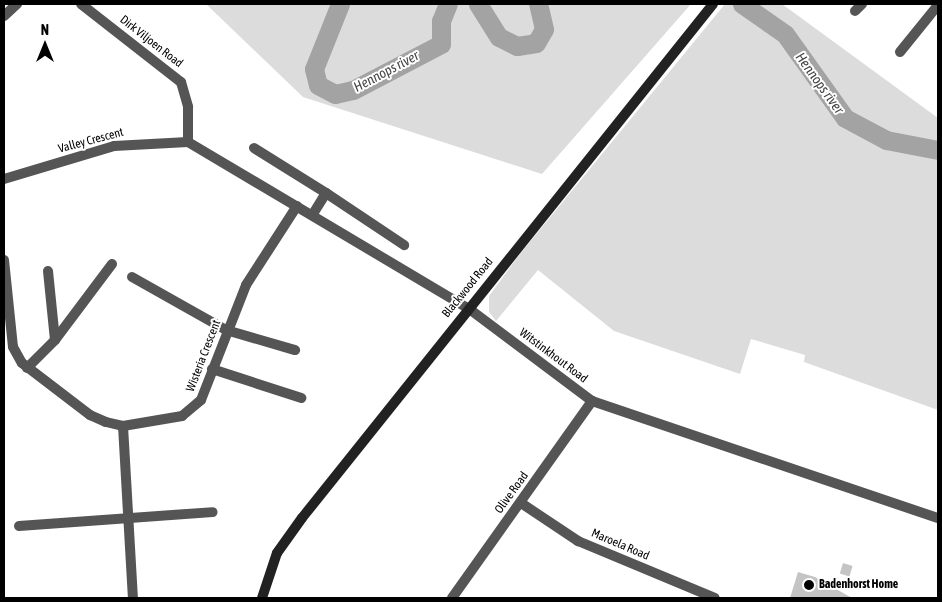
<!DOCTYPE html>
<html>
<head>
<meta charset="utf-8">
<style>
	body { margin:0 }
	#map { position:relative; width:942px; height:602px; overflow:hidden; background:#fff; font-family:"Asap Condensed",sans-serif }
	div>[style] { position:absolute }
	.green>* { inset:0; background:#dcdcdc }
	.river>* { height:19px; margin:-9.5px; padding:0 9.5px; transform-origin:9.5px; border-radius:9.5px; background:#a3a3a3 }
	.building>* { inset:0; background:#c4c4c4; transform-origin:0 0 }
	.street>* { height:10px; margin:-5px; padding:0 5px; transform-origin:5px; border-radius:5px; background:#555 }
	.secondary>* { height:10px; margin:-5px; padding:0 5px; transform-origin:5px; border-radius:5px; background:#222 }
	.dots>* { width:14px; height:14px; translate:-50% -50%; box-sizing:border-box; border:2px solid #fff; border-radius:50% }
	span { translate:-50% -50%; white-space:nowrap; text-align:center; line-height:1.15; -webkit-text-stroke:4px #fff; paint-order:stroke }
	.street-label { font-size:12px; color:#000 }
	.poi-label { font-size:12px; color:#000; font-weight:700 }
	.left { translate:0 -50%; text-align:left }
	.water-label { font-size:14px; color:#444; font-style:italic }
	.frame { position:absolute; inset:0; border:5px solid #000; pointer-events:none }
	.north { position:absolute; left:20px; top:20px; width:50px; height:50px; -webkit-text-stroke:4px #fff; paint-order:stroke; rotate:0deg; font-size:14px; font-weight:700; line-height:20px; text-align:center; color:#000 }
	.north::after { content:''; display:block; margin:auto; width:18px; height:22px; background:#000; clip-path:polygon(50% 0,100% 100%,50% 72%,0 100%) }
</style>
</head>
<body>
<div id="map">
	<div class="green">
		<i style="clip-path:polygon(206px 4px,691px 4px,542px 174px,303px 97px)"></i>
		<i style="clip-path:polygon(725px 4px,782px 4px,938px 118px,938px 410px,804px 362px,805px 355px,751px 339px,740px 374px,614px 331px,538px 270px,496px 321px,489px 312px,489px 296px,520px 254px)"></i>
	</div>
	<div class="river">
		<i style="left:340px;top:4px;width:70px;rotate:111.8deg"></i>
		<i style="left:314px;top:69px;width:16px;rotate:76deg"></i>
		<i style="left:318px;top:85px;width:19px;rotate:28deg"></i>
		<i style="left:335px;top:94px;width:18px;rotate:-13deg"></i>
		<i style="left:353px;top:90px;width:99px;rotate:-27.6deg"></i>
		<i style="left:441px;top:44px;width:23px;rotate:-90deg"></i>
		<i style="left:441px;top:21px;width:18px;rotate:-68deg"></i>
		<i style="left:478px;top:4px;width:39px;rotate:58deg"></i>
		<i style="left:499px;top:37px;width:20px;rotate:27deg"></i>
		<i style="left:517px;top:46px;width:19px;rotate:-9deg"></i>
		<i style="left:536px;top:43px;width:16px;rotate:-60deg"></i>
		<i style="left:544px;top:29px;width:26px;rotate:-103deg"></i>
		<i style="left:742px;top:4px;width:52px;rotate:34.9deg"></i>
		<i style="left:785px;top:34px;width:103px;rotate:54.5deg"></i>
		<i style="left:845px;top:118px;width:47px;rotate:28.2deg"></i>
		<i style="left:886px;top:140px;width:53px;rotate:10.9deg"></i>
	</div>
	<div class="building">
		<i style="left:843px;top:563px;width:10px;height:11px;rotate:17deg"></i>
		<i style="clip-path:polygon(798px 572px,815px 577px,852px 598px,790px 598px)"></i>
	</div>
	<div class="street">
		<i style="left:81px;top:4px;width:127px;rotate:38deg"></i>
		<i style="left:181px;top:82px;width:26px;rotate:74deg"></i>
		<i style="left:188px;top:107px;width:35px;rotate:90deg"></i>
		<i style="left:855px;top:11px;width:10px;rotate:-45deg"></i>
		<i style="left:4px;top:16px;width:18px;rotate:-43deg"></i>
		<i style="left:900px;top:52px;width:60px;rotate:-51deg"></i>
		<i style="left:188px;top:142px;width:326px;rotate:30.7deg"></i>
		<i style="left:468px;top:308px;width:155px;rotate:36.9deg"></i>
		<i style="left:592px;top:401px;width:365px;rotate:18.7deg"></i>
		<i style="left:254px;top:148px;width:85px;rotate:32deg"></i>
		<i style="left:326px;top:193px;width:26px;rotate:122deg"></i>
		<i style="left:4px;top:179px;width:115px;rotate:-16.7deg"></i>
		<i style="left:114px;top:146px;width:74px;rotate:-3.1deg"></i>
		<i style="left:326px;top:193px;width:94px;rotate:33.7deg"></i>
		<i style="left:4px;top:260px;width:87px;rotate:84.1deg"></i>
		<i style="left:13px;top:347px;width:18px;rotate:61deg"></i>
		<i style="left:22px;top:363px;width:86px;rotate:37.4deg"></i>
		<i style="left:90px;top:415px;width:17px;rotate:24deg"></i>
		<i style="left:106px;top:422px;width:17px;rotate:13deg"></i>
		<i style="left:123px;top:426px;width:60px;rotate:-9.6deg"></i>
		<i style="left:182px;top:416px;width:25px;rotate:-40deg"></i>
		<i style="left:201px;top:400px;width:123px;rotate:-68.6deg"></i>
		<i style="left:246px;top:285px;width:94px;rotate:-57.2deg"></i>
		<i style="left:48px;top:271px;width:69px;rotate:84.2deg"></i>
		<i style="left:132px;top:277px;width:108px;rotate:29.4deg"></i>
		<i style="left:226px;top:330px;width:72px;rotate:16.2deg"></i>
		<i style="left:27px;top:368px;width:40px;rotate:-45deg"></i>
		<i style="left:55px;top:340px;width:95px;rotate:-53.1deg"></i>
		<i style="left:212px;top:369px;width:94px;rotate:18deg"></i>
		<i style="left:123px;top:426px;width:172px;rotate:86.7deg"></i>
		<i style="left:521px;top:503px;width:69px;rotate:33.7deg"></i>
		<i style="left:578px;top:541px;width:148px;rotate:22.6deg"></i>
		<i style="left:19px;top:526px;width:194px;rotate:-4.1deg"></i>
		<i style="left:452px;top:598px;width:242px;rotate:-54.6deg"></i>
	</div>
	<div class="secondary">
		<i style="left:262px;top:598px;width:47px;rotate:-71.6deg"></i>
		<i style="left:277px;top:553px;width:43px;rotate:-54.5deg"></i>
		<i style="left:302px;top:518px;width:658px;rotate:-51.35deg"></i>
	</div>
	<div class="dots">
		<i style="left:809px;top:585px;background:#000"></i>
	</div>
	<div class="street-label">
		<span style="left:151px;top:42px;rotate:38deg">Dirk Viljoen Road</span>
		<span style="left:91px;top:141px;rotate:-15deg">Valley Crescent</span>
		<span style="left:468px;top:288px;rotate:-51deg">Blackwood Road</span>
		<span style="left:204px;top:356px;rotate:-69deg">Wisteria Crescent</span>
		<span style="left:553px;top:356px;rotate:37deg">Witstinkhout Road</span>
		<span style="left:512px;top:493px;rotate:-54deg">Olive Road</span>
		<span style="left:620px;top:545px;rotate:23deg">Maroela Road</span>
	</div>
	<div class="poi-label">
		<span class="left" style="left:819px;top:585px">Badenhorst Home</span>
	</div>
	<div class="water-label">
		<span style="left:386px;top:71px;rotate:-28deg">Hennops river</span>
		<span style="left:820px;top:83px;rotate:54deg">Hennops river</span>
	</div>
	<div class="frame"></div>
	<div class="north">N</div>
</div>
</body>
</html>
